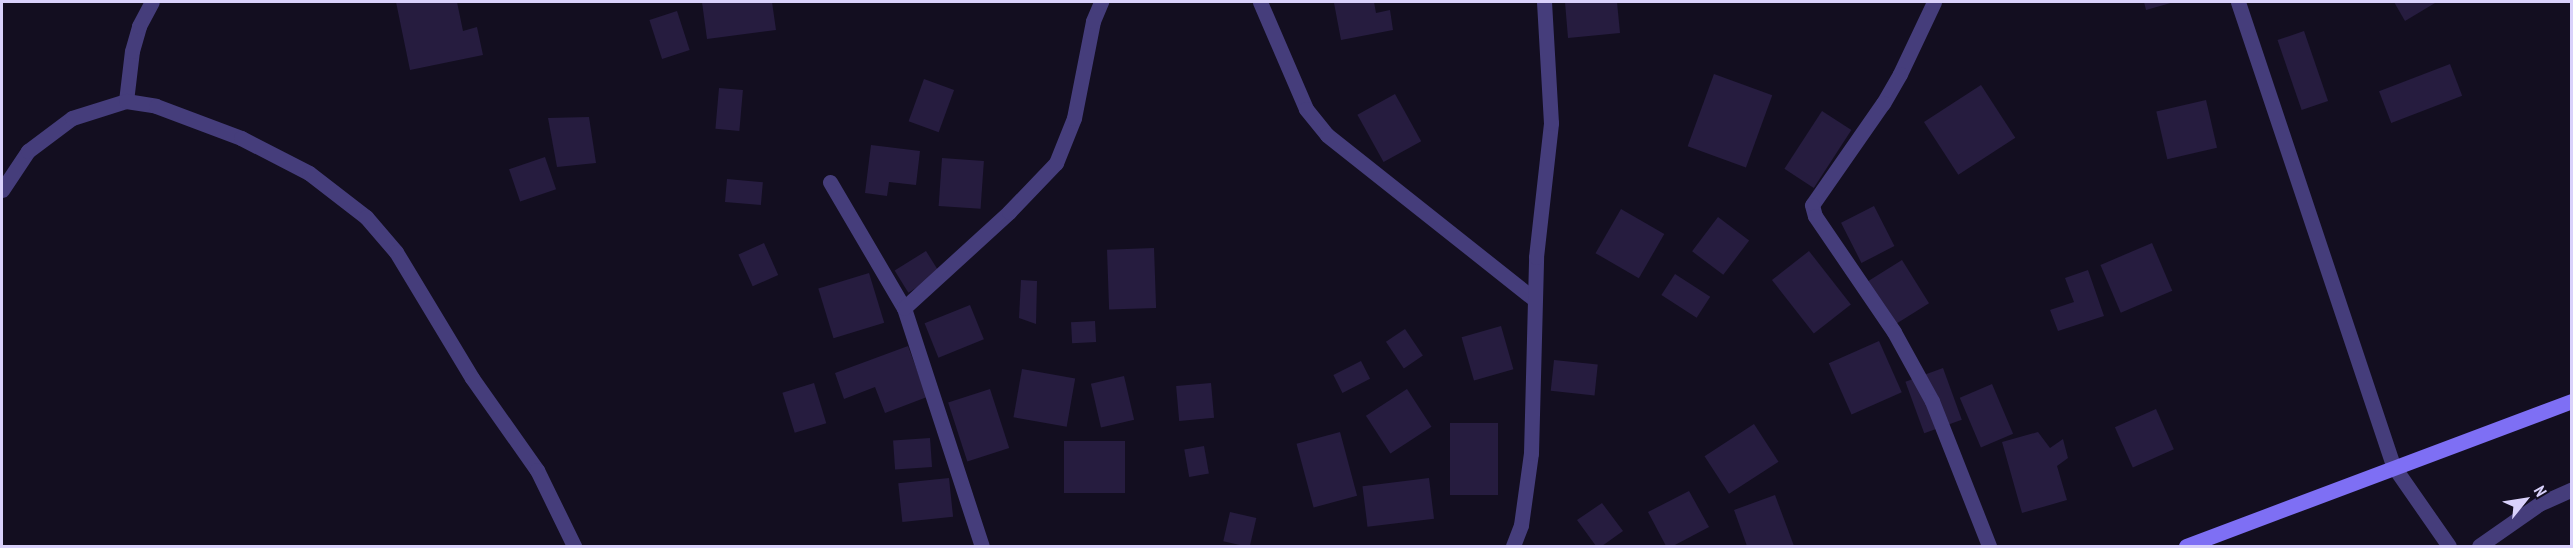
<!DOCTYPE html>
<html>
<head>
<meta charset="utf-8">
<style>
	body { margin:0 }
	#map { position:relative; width:2573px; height:548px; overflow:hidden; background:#130e20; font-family:"PT Sans Narrow",sans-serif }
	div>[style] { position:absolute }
	.building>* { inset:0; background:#261c3f; transform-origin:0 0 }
	.minor>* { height:15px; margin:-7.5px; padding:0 7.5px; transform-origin:7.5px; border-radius:7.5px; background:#453d7b }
	.secondary>* { height:15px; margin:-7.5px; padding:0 7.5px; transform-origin:7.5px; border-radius:7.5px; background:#7e6ff4 }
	span { translate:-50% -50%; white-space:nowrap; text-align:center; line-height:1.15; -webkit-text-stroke:4.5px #130e20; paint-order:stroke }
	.frame { position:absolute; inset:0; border:3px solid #d9d1fb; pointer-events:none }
	.north { position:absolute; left:2495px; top:470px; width:60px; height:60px; -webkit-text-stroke:4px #130e20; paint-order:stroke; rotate:60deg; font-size:16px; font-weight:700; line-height:24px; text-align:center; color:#d9d1fb }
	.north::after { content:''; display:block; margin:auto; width:21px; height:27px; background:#d9d1fb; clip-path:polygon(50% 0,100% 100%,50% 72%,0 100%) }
</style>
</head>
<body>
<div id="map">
	<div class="building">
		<i style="clip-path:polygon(396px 2px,457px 2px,463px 31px,477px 27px,483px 55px,410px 70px)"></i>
		<i style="clip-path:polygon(702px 2px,772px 2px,776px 30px,707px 39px)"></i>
		<i style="clip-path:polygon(1340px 2px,1374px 2px,1376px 13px,1390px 10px,1393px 30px,1341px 40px,1334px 3px)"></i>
		<i style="clip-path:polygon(1565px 2px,1617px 2px,1620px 33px,1568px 38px)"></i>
		<i style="clip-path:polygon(2144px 2px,2174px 2px,2146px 10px)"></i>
		<i style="clip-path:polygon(2394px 2px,2434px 2px,2435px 3px,2405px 21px)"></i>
		<i style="left:677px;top:11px;width:41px;height:29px;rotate:72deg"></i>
		<i style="left:2304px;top:31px;width:74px;height:28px;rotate:71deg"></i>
		<i style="left:2450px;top:64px;width:34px;height:76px;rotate:69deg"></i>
		<i style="left:1714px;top:74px;width:62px;height:77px;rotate:20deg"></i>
		<i style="left:924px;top:79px;width:32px;height:45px;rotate:20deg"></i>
		<i style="left:1981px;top:85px;width:63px;height:68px;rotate:57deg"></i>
		<i style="left:719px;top:88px;width:24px;height:41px;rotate:5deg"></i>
		<i style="left:1395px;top:94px;width:54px;height:43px;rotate:61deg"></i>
		<i style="left:2206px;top:100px;width:49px;height:51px;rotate:77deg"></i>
		<i style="left:1822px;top:111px;width:35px;height:69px;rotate:33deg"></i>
		<i style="clip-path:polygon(589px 117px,596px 163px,557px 167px,548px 118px)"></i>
		<i style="clip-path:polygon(871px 145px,920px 151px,916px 185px,889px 182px,887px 196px,865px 193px)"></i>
		<i style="left:545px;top:157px;width:34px;height:38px;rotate:71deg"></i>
		<i style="left:942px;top:158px;width:42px;height:48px;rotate:4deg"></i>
		<i style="left:727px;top:179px;width:36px;height:23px;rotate:5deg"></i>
		<i style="left:1874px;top:206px;width:45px;height:37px;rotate:63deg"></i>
		<i style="left:1621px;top:209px;width:50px;height:51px;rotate:30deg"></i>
		<i style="left:1718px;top:217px;width:39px;height:43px;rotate:37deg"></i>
		<i style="left:764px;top:243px;width:35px;height:28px;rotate:66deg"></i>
		<i style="left:2152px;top:243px;width:52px;height:56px;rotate:67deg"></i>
		<i style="left:1154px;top:248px;width:60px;height:47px;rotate:88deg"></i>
		<i style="left:926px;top:251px;width:26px;height:37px;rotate:58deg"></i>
		<i style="left:1809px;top:251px;width:68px;height:47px;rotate:52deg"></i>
		<i style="left:1902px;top:260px;width:51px;height:42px;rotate:58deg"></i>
		<i style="clip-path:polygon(2088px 270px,2104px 316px,2058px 331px,2050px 310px,2074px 302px,2065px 278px)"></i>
		<i style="left:869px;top:273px;width:52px;height:53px;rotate:73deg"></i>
		<i style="left:1675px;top:274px;width:42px;height:25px;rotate:33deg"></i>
		<i style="clip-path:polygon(1021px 280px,1037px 281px,1036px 324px,1019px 318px)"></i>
		<i style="left:970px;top:305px;width:37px;height:49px;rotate:68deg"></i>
		<i style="left:1095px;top:321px;width:21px;height:24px;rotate:87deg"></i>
		<i style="left:1501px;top:326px;width:45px;height:41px;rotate:74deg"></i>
		<i style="left:1405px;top:329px;width:32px;height:23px;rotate:56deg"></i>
		<i style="left:1879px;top:341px;width:56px;height:55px;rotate:66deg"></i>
		<i style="clip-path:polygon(908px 346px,927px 397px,885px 413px,875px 387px,844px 399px,835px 373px)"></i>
		<i style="left:1554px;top:360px;width:44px;height:31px;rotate:6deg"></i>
		<i style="left:1361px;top:361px;width:20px;height:31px;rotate:63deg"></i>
		<i style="left:1943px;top:368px;width:55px;height:40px;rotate:70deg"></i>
		<i style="left:1022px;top:369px;width:54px;height:49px;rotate:10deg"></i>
		<i style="left:1124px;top:376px;width:45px;height:34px;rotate:77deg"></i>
		<i style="left:814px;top:383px;width:42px;height:33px;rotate:73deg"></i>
		<i style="left:1211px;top:383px;width:35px;height:35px;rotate:85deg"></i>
		<i style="left:1992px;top:384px;width:54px;height:35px;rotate:67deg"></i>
		<i style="left:990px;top:389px;width:62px;height:44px;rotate:72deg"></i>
		<i style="left:1407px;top:389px;width:45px;height:49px;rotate:57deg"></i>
		<i style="left:2156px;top:409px;width:44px;height:45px;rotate:66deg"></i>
		<i style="left:1450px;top:423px;width:48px;height:72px"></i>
		<i style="left:1754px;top:424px;width:45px;height:59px;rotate:57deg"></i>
		<i style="left:1340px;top:432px;width:66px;height:45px;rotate:75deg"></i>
		<i style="clip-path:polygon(2038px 432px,2050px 448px,2063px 439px,2068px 458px,2057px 466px,2067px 500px,2022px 513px,2002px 442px)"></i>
		<i style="left:930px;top:438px;width:29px;height:37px;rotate:86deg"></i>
		<i style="left:1064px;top:441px;width:61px;height:52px"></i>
		<i style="left:1204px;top:446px;width:28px;height:20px;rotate:80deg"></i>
		<i style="left:949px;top:478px;width:39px;height:51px;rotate:84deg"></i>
		<i style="left:1429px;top:478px;width:41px;height:67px;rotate:83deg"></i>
		<i style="clip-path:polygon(1689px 491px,1709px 527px,1673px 546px,1666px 546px,1648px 512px)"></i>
		<i style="clip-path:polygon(1775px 495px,1794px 546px,1747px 546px,1734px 510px)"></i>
		<i style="clip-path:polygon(1602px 503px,1623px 531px,1602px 546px,1596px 546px,1577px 520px)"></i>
		<i style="left:1230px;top:512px;width:27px;height:30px;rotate:13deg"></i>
	</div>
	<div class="minor">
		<i style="left:1260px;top:2px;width:116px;rotate:66.7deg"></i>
		<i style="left:1306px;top:109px;width:33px;rotate:51deg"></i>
		<i style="left:1327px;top:135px;width:265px;rotate:38.4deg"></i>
		<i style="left:1934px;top:2px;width:80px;rotate:115.3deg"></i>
		<i style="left:1900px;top:74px;width:34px;rotate:120deg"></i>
		<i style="left:1883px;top:103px;width:124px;rotate:124.8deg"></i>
		<i style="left:1812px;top:205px;width:11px;rotate:75deg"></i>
		<i style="left:1815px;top:216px;width:140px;rotate:55.7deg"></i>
		<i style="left:1894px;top:332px;width:79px;rotate:61.2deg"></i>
		<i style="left:1932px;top:401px;width:156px;rotate:68.5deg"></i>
		<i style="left:2238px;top:2px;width:490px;rotate:71.5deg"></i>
		<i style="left:2394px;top:467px;width:96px;rotate:55.2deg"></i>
		<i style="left:126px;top:101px;width:50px;rotate:-83.2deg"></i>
		<i style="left:132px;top:51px;width:26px;rotate:-74deg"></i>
		<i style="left:139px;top:26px;width:27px;rotate:-62deg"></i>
		<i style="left:830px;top:182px;width:146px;rotate:59.6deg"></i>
		<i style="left:904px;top:308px;width:250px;rotate:71.9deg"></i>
		<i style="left:2px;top:190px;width:47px;rotate:-56.3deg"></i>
		<i style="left:28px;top:151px;width:55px;rotate:-36.9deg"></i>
		<i style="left:72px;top:118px;width:57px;rotate:-17.5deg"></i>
		<i style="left:126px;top:101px;width:30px;rotate:9deg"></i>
		<i style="left:156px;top:106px;width:91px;rotate:20.6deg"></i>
		<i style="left:241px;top:138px;width:76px;rotate:27.2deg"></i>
		<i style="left:309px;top:173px;width:72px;rotate:37.7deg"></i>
		<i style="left:366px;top:217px;width:46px;rotate:49.4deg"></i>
		<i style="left:396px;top:252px;width:147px;rotate:58.9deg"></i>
		<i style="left:472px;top:378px;width:113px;rotate:54.8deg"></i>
		<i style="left:537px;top:470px;width:85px;rotate:64deg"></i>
		<i style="left:904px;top:308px;width:142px;rotate:-42.4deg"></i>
		<i style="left:1009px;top:212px;width:68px;rotate:-46.2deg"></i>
		<i style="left:1056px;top:163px;width:48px;rotate:-68.2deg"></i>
		<i style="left:1074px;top:118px;width:99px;rotate:-78.9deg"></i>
		<i style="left:1093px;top:21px;width:21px;rotate:-67deg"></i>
		<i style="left:1513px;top:546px;width:22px;rotate:-69deg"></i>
		<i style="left:1521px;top:525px;width:73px;rotate:-82.1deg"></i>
		<i style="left:1531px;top:453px;width:196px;rotate:-88.5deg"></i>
		<i style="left:1536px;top:257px;width:135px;rotate:-83.6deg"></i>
		<i style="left:1551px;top:123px;width:121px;rotate:-93.3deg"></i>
		<i style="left:2479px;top:546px;width:73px;rotate:-35deg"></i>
		<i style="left:2539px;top:504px;width:36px;rotate:-24deg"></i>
	</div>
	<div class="secondary">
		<i style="left:2186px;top:546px;width:412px;rotate:-20.6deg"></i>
	</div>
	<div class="frame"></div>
	<div class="north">N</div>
</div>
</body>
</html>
